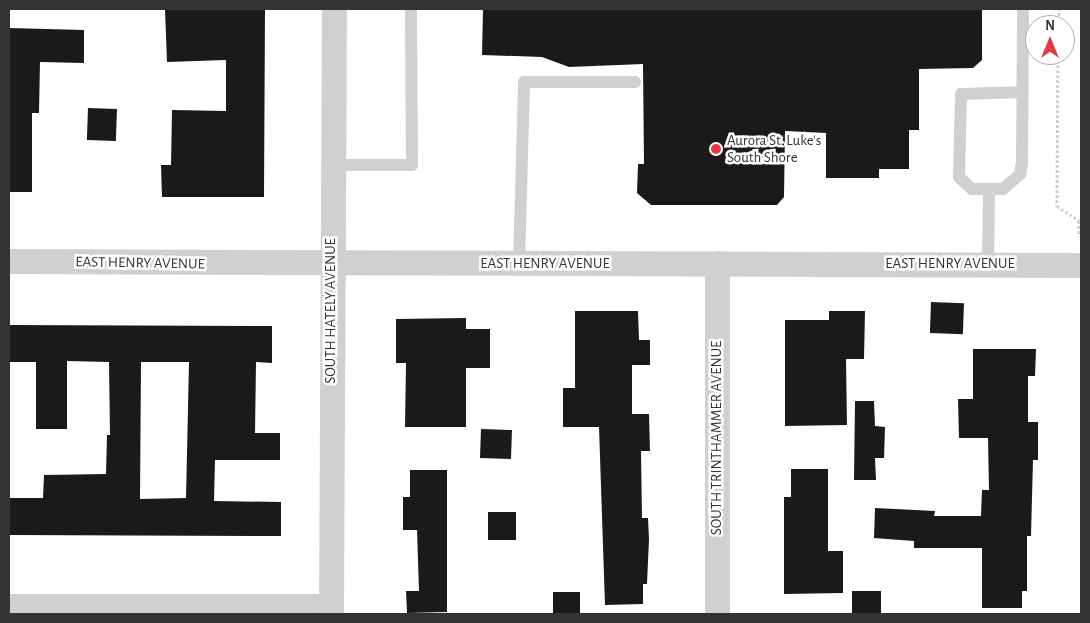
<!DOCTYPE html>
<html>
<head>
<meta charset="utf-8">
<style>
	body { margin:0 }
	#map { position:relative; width:1090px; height:623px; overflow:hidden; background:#fff; font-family:"Alegreya Sans",sans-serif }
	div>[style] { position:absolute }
	.building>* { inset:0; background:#1a1a1a; transform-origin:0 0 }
	.path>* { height:3px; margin-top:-1.5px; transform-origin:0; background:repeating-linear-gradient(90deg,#cdcdcd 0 2.5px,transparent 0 5px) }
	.lane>* { height:12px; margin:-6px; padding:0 6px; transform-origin:6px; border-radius:6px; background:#d0d0d0 }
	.street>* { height:25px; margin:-12.5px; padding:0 12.5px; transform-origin:12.5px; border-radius:12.5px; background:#d0d0d0 }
	.dots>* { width:14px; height:14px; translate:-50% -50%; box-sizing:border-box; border:2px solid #fff; border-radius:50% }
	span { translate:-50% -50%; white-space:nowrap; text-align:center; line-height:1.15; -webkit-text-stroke:5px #fff; paint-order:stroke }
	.poi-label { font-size:15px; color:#333 }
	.left { translate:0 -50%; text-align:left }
	.street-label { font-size:15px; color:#333 }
	.frame { position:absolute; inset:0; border:10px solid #333; pointer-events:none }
	.north { position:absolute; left:1025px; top:15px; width:50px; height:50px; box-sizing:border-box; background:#fff; border:1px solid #adadad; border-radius:50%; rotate:0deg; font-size:14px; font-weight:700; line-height:20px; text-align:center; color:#333 }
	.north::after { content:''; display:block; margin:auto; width:18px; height:22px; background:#e63946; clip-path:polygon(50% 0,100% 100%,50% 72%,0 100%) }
</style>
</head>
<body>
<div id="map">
	<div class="building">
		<i style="clip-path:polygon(165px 9px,265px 9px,264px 197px,162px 197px,161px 165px,171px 165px,172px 110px,226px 111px,226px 60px,167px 62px)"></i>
		<i style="clip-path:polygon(483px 9px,982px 9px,982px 60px,973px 68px,919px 69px,919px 130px,909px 130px,909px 169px,879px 169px,879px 178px,826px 178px,826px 133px,785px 131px,784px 197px,777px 205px,651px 205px,637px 193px,638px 164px,644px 164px,643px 64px,569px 67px,542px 57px,482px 55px)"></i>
		<i style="clip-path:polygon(9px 28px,84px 30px,84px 63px,40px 62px,39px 113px,32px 113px,32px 192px,9px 192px)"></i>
		<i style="left:88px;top:108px;width:29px;height:32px;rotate:2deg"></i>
		<i style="left:931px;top:302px;width:33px;height:31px;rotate:2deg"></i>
		<i style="clip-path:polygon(575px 311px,638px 311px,639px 340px,650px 340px,650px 365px,632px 365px,632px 414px,649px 414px,650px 451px,641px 451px,642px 518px,648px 518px,649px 539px,647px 584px,643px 584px,643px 604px,605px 605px,599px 427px,563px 427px,563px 388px,575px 388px)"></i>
		<i style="clip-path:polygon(829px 311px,865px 311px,864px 359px,846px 359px,847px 425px,785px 426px,785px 320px,829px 320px)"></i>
		<i style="clip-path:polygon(466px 318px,466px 329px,490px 329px,490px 368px,466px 368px,466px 427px,405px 427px,406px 363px,396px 363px,396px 319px)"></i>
		<i style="clip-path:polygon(evenodd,9px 325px,272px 326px,272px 363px,256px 362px,255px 433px,280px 433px,280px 460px,215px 460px,214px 501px,281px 502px,281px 536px,9px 535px,9px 498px,43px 498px,44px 475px,106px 474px,107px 435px,110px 435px,109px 362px,67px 361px,67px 429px,36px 429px,36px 362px,9px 362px,9px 325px,141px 362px,189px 362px,186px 498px,140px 499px,141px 362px)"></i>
		<i style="clip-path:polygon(973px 349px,1036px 349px,1035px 376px,1028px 376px,1028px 422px,1038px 422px,1038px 460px,1033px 460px,1031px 536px,1027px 536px,1027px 591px,1022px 591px,1022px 608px,982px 608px,982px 548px,914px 548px,914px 541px,874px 538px,875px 508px,935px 511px,934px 516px,981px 516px,982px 490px,989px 490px,988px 438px,959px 438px,958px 399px,973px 399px)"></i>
		<i style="clip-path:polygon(855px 401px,874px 401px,875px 426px,885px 427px,884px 458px,875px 458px,876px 480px,854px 480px)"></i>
		<i style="left:481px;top:429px;width:31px;height:29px;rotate:2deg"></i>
		<i style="clip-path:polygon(791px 469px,828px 469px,828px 551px,843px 551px,843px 593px,784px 594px,784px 497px,791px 497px)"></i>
		<i style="clip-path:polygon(410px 470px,447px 470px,447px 612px,407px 613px,406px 591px,419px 591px,417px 530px,403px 530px,403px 497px,410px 497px)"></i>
		<i style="left:488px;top:512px;width:28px;height:28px"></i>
		<i style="left:852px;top:591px;width:29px;height:23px"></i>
		<i style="left:580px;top:592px;width:22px;height:27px;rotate:90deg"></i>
	</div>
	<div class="path">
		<i style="left:1058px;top:25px;width:16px;rotate:-86deg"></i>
		<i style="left:1058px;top:55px;width:151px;rotate:90.4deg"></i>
		<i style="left:1057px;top:206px;width:27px;rotate:34deg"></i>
		<i style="left:1079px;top:221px;width:15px;rotate:90deg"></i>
	</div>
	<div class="lane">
		<i style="left:1022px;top:92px;width:61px;rotate:178.1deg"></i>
		<i style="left:961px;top:94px;width:83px;rotate:91.4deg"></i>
		<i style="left:959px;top:177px;width:18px;rotate:43deg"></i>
		<i style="left:972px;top:189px;width:31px"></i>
		<i style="left:1003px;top:189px;width:23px;rotate:-41deg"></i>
		<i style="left:1020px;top:174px;width:11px;rotate:-80deg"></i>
		<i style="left:1022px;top:163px;width:154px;rotate:-89.6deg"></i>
		<i style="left:332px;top:165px;width:80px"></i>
		<i style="left:412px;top:165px;width:156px;rotate:-90.4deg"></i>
		<i style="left:519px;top:264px;width:182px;rotate:-88.4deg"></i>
		<i style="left:524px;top:82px;width:111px"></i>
		<i style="left:988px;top:264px;width:73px;rotate:-89.2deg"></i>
	</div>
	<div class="street">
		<i style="left:9px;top:261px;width:1072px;rotate:0.21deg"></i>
		<i style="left:717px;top:263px;width:351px;rotate:90deg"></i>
		<i style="left:9px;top:606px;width:322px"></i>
		<i style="left:331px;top:614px;width:605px;rotate:-89.72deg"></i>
	</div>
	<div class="dots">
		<i style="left:716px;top:149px;background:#e63946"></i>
	</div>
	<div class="poi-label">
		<span class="left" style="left:727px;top:149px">Aurora St. Luke's<br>South Shore</span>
	</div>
	<div class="street-label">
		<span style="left:140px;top:263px;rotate:1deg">EAST HENRY AVENUE</span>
		<span style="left:545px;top:264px">EAST HENRY AVENUE</span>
		<span style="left:950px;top:264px">EAST HENRY AVENUE</span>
		<span style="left:331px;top:311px;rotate:-90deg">SOUTH HATELY AVENUE</span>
		<span style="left:717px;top:438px;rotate:-90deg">SOUTH TRINTHAMMER AVENUE</span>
	</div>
	<div class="frame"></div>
	<div class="north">N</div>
</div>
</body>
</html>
